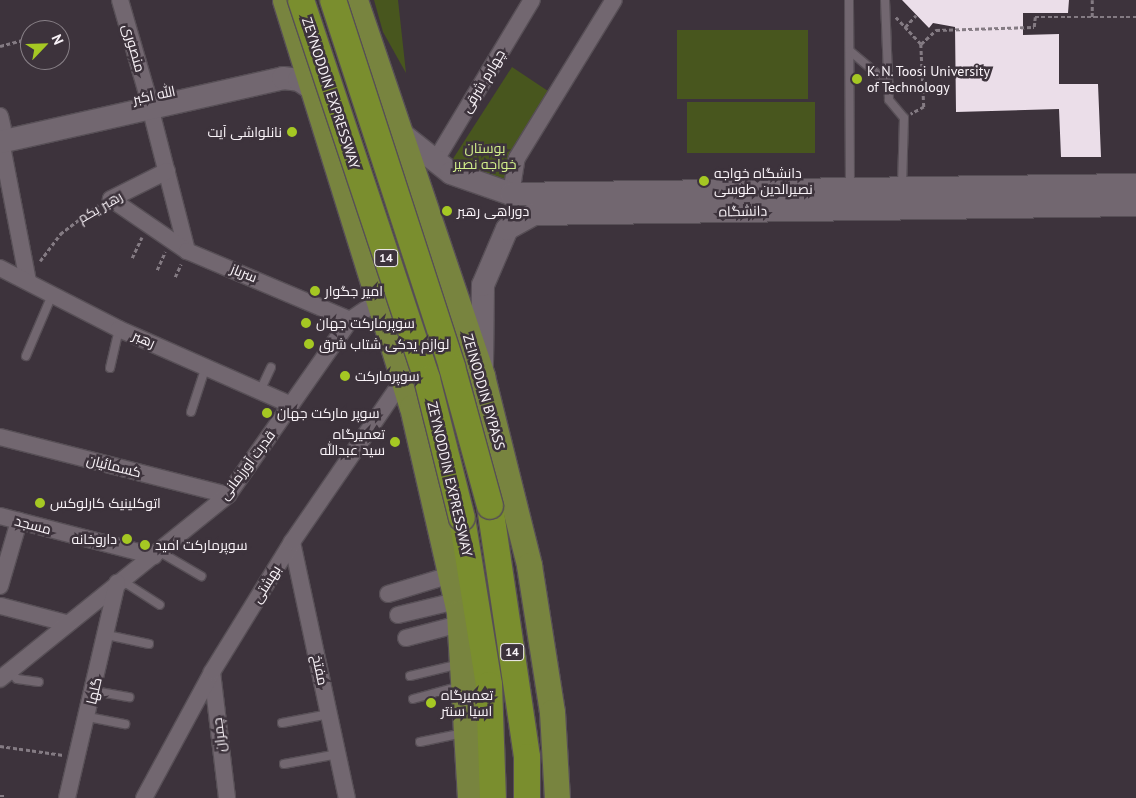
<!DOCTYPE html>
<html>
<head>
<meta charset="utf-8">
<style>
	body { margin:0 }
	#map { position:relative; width:1136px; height:798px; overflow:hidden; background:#3d333c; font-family:"PT Sans",Cairo,sans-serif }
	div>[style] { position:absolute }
	.green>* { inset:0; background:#48561e; transform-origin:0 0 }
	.building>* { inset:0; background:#ebdee9 }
	.path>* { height:2.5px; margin-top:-1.25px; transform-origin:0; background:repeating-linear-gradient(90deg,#847b83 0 4px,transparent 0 6.5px) }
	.roads { filter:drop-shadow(1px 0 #574f56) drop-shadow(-1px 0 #574f56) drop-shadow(0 1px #574f56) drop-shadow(0 -1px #574f56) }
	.service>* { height:8px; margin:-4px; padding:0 4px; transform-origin:4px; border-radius:4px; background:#726770 }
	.minor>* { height:16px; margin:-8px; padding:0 8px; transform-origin:8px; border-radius:8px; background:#726770 }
	.secondary>* { height:22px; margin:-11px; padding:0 11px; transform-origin:11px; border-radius:11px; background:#726770 }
	.primary>* { height:25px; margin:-12.5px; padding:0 12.5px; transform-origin:12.5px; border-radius:12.5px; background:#78843f }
	.trunk>* { height:26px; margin:-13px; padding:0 13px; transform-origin:13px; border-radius:13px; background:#7a8e2e }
	.bridges { filter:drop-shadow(1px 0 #574f56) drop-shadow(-1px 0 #574f56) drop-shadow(0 1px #574f56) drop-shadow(0 -1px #574f56) }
	.trunk-bridge>* { height:26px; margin:-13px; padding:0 13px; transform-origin:13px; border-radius:13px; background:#7a8e2e }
	.dots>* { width:14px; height:14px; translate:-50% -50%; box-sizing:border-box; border:2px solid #3d333c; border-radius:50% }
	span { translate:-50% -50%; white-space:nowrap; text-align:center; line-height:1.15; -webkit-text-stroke:5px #3d333c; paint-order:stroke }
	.shield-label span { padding:1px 4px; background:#3d333c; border:1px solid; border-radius:4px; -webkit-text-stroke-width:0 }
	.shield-label { font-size:12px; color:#f9f3f8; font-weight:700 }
	.street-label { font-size:14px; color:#f9f3f8 }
	.poi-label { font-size:14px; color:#f9f3f8 }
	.left { translate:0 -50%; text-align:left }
	.right { translate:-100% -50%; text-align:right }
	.park-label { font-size:14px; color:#d1ee8a }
	.north { position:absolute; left:20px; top:20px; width:50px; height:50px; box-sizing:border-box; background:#3d333c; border:1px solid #888087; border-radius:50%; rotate:66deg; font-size:14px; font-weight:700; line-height:20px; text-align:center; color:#f9f3f8 }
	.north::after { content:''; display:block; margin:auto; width:18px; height:22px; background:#a5c823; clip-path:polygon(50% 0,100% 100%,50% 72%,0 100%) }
</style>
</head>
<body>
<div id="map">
	<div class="green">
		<i style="clip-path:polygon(374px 0,398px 0,406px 73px,383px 32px)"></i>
		<i style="left:677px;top:30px;width:131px;height:69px"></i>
		<i style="clip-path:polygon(512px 67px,551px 93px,505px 187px,449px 165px)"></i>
		<i style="left:687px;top:102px;width:128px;height:51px"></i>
	</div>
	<div class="building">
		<i style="clip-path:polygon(902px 0,1069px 0,1068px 13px,1023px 13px,1023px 35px,1059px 34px,1059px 84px,1098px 84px,1101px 157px,1061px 157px,1059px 109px,956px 112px,955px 27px,933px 23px,929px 28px)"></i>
	</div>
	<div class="path">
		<i style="left:896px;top:17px;width:37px;rotate:47deg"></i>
		<i style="left:921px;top:44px;width:63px;rotate:87.3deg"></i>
		<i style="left:924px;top:107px;width:15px;rotate:152deg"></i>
		<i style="left:1092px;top:17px;width:17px;rotate:-90deg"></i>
		<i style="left:905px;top:27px;width:16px;rotate:-47deg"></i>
		<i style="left:921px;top:44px;width:21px;rotate:-43deg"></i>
		<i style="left:936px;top:30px;width:98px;rotate:-1.8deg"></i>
		<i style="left:1034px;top:27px;width:10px;rotate:-84deg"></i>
		<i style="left:1035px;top:17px;width:101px"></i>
		<i style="left:0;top:46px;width:31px;rotate:-15deg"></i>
		<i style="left:132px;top:258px;width:23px;rotate:-65deg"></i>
		<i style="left:40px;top:261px;width:34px;rotate:-53deg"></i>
		<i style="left:60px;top:234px;width:48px;rotate:-37.3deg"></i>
		<i style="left:157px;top:270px;width:20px;rotate:-66deg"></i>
		<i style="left:175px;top:277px;width:14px;rotate:-65deg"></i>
		<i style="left:0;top:746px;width:64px;rotate:8.1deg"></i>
		<i style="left:0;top:796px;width:5px"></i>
	</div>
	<div class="roads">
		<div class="service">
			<i style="left:849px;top:0;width:188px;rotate:89.7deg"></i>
			<i style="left:885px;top:0;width:100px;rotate:87.7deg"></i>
			<i style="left:889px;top:100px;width:23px;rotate:50deg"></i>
			<i style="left:904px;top:118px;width:67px;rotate:91.7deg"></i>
			<i style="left:850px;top:51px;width:51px;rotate:40.2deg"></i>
			<i style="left:26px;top:356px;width:66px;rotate:-66.9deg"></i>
			<i style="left:110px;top:368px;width:40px;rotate:-77deg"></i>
			<i style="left:260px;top:391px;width:26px;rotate:-65deg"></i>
			<i style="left:191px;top:412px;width:48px;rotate:-71.9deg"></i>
			<i style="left:160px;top:552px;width:48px;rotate:30.3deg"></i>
			<i style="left:121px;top:580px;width:46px;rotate:32.7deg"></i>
			<i style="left:107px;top:635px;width:43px;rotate:12.1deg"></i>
			<i style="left:9px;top:671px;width:11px;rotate:45deg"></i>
			<i style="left:17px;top:679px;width:22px;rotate:8deg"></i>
			<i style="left:410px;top:676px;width:51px;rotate:-13.5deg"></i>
			<i style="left:94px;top:691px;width:36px;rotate:10deg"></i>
			<i style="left:413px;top:699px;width:50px;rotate:-15.2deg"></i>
			<i style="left:88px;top:717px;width:38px;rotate:11deg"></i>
			<i style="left:282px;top:723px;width:48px;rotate:-10.8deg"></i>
			<i style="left:420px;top:742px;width:45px;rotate:-11.6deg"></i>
			<i style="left:284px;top:764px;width:55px;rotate:-10.5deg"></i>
		</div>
		<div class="minor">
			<i style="left:120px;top:0;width:101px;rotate:73.9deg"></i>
			<i style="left:150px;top:107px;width:149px;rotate:75.6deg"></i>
			<i style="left:0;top:116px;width:13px;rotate:77deg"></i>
			<i style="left:1px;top:141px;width:143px;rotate:79.1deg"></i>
			<i style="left:434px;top:163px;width:190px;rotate:-59deg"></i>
			<i style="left:167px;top:171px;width:63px;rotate:153.4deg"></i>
			<i style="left:111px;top:199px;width:92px;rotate:34.4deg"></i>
			<i style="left:187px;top:251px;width:177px;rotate:22.9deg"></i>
			<i style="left:511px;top:194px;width:36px;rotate:-81deg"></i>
			<i style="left:517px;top:158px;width:185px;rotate:-58.5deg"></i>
			<i style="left:0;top:268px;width:134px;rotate:27.1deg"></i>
			<i style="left:119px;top:329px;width:188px;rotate:23.8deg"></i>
			<i style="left:0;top:437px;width:235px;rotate:14.3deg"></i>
			<i style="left:0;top:516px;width:159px;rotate:14.6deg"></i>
			<i style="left:292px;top:542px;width:262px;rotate:77.9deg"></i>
			<i style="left:0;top:586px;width:68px;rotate:-73.7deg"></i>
			<i style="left:388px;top:594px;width:65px;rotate:-17deg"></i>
			<i style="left:1px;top:606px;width:67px;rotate:14.7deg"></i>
			<i style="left:398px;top:615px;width:60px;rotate:-13.6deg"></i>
			<i style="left:406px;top:638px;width:55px;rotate:-14.8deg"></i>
			<i style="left:212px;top:672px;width:127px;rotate:83.2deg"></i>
			<i style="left:0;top:679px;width:293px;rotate:-38.9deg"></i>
			<i style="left:228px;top:495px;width:213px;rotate:-55.1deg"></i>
			<i style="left:350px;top:320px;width:36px;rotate:-34deg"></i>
			<i style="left:67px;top:798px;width:221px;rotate:-76.9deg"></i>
			<i style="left:144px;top:798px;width:143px;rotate:-61.6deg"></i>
			<i style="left:212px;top:672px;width:153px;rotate:-58.4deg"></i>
			<i style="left:292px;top:542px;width:196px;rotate:-55.6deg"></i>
		</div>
		<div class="secondary">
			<i style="left:399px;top:132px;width:66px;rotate:38.3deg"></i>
			<i style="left:451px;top:173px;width:64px;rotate:19.3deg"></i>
			<i style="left:511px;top:194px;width:625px;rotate:-0.83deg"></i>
			<i style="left:0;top:142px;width:290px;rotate:-12.7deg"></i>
			<i style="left:283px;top:78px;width:16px;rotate:7deg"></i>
			<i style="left:299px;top:80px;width:18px;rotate:34deg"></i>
			<i style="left:482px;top:365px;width:80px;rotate:-89.3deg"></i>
			<i style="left:483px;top:285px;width:61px;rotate:-66.8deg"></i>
			<i style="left:507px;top:229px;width:31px;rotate:-29deg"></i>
			<i style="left:534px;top:214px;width:602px;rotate:-0.86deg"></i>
		</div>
		<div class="primary">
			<i style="left:285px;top:0;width:426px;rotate:72.7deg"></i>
			<i style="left:412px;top:407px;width:211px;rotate:77.1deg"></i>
			<i style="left:459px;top:613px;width:185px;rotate:86.6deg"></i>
			<i style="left:355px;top:0;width:397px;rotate:71.3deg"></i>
			<i style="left:482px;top:376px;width:195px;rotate:76deg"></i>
			<i style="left:529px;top:565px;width:149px;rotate:81.1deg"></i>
			<i style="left:552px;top:712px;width:86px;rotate:86.7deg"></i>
		</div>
		<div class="trunk">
			<i style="left:490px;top:506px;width:254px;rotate:81.6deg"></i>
			<i style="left:527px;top:757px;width:41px;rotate:90deg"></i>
			<i style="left:462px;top:518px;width:169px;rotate:80.8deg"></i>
			<i style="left:489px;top:685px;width:113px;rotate:88deg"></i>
		</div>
	</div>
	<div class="bridges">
		<div class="trunk-bridge">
			<i style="left:301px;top:0;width:399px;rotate:71.6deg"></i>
			<i style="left:427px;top:379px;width:143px;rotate:75.9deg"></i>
			<i style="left:333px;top:0;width:386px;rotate:72deg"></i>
			<i style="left:452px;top:367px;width:144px;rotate:74.7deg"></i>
		</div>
	</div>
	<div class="dots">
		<i style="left:857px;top:79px;background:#a5c823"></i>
		<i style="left:292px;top:132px;background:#a5c823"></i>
		<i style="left:704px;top:181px;background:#a5c823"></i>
		<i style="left:447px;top:211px;background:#a5c823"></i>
		<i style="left:315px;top:291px;background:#a5c823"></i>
		<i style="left:306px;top:323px;background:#a5c823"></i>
		<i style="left:309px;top:344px;background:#a5c823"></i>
		<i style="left:345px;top:376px;background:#a5c823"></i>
		<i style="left:267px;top:413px;background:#a5c823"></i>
		<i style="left:395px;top:442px;background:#a5c823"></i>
		<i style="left:40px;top:503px;background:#a5c823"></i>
		<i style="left:127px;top:539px;background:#a5c823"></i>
		<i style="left:145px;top:545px;background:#a5c823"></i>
		<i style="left:431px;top:703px;background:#a5c823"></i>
	</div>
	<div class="shield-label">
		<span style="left:386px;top:258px">14</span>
		<span style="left:512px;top:652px">14</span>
	</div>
	<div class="street-label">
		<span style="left:134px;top:48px;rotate:74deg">منصوری</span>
		<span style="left:483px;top:81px;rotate:-59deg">چهارم شرقی</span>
		<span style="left:331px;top:93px;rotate:72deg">ZEYNODDIN EXPRESSWAY</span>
		<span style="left:154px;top:95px;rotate:-12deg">الله اکبر</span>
		<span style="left:100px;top:207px;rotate:-30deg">رهبر یکم</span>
		<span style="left:743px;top:211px;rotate:-1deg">دانشگاه</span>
		<span style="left:244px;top:273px;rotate:22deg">سرباز</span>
		<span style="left:144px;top:339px;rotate:23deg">رهبر</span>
		<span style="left:484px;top:392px;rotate:74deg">ZEINODDIN BYPASS</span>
		<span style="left:247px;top:465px;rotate:-53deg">قدرت آورزمانی</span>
		<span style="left:114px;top:466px;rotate:14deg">کسمائیان</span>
		<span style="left:450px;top:479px;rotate:77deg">ZEYNODDIN EXPRESSWAY</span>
		<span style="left:33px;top:525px;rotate:15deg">مسجد</span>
		<span style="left:266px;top:584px;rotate:-58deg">بهشتی</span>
		<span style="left:320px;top:670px;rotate:78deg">مفتخ</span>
		<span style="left:94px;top:691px;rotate:-77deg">گلها</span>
		<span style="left:219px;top:735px;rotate:-97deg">چمران</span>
	</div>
	<div class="poi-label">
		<span class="left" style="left:867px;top:79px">K. N. Toosi University<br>of Technology</span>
		<span class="right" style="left:282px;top:132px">نانلواشی آیت</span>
		<span class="left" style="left:714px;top:181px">دانشگاه خواجه<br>نصیرالدین طوسی</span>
		<span class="left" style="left:457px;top:211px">دوراهی رهبر</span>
		<span class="left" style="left:325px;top:291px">امیر جگوار</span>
		<span class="left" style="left:316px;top:323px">سوپرمارکت جهان</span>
		<span class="left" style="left:319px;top:344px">لوازم یدکی شتاب شرق</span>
		<span class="left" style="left:355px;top:376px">سوپرمارکت</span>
		<span class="left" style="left:277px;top:413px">سوپر مارکت جهان</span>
		<span class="right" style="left:385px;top:442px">تعمیرگاه<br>سید عبدالله</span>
		<span class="left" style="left:50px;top:503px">اتوکلینیک کارلوکس</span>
		<span class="right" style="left:117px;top:539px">داروخانه</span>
		<span class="left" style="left:155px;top:545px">سوپرمارکت امید</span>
		<span class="left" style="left:441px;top:703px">تعمیرگاه<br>اسیا سنتر</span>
	</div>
	<div class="park-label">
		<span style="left:485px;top:156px">بوستان<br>خواجه نصیر</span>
	</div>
	<div class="north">N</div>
</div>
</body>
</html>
